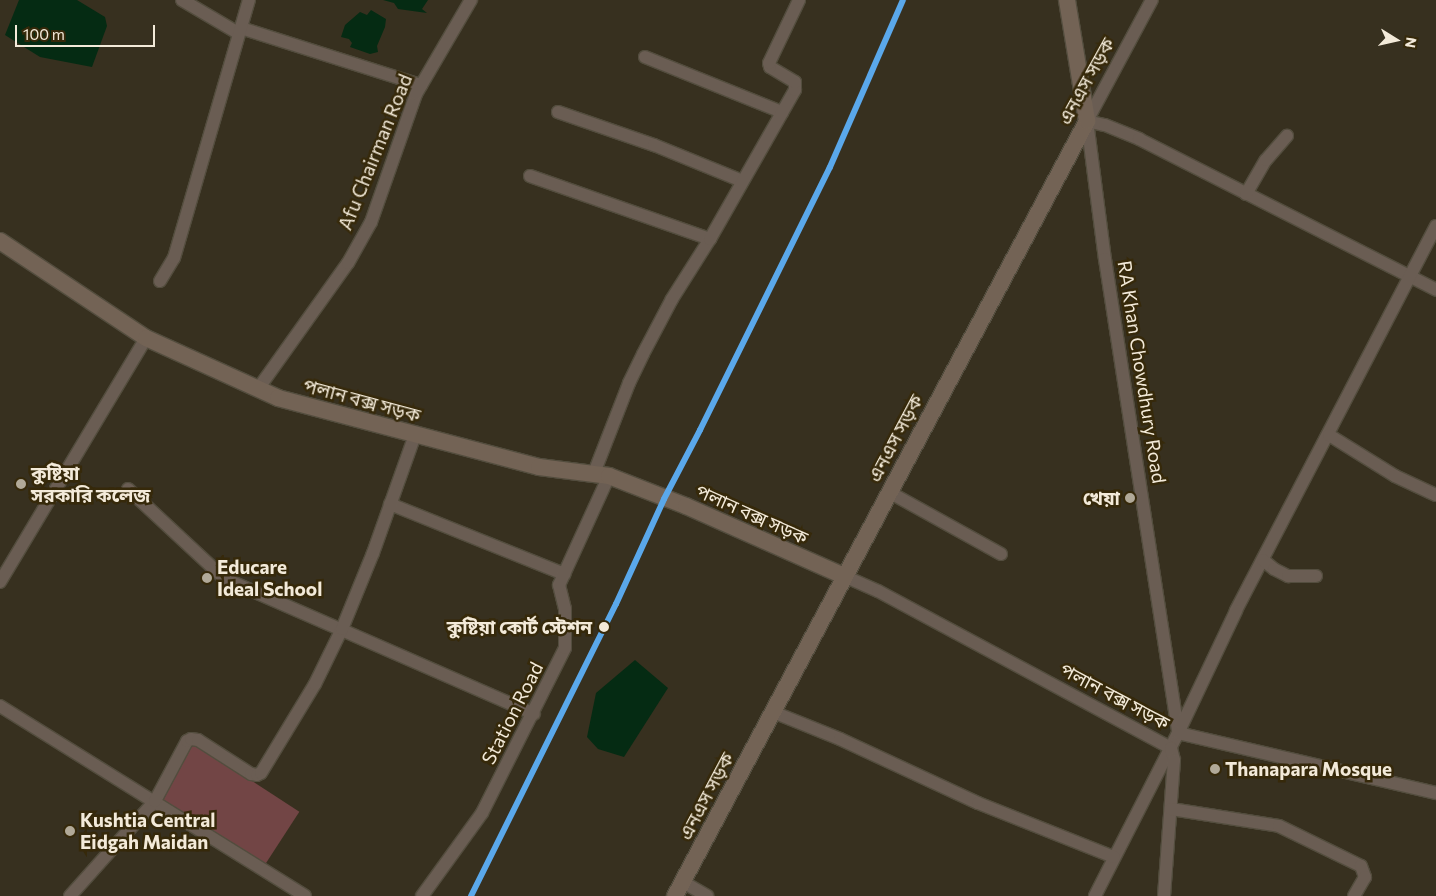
<!DOCTYPE html>
<html>
<head>
<meta charset="utf-8">
<style>
	body { margin:0 }
	#map { position:relative; width:1436px; height:896px; overflow:hidden; background:#37301f; font-family:Commissioner,"Noto Sans Bengali",sans-serif }
	div>[style] { position:absolute }
	.green>* { inset:0; background:#724545; transform-origin:0 0 }
	.water>* { inset:0; background:#052b13 }
	.roads { filter:drop-shadow(1px 0 #534d3e) drop-shadow(-1px 0 #534d3e) drop-shadow(0 1px #534d3e) drop-shadow(0 -1px #534d3e) }
	.minor>* { height:12px; margin:-6px; padding:0 6px; transform-origin:6px; border-radius:6px; background:#6a5d53 }
	.major>* { height:16px; margin:-8px; padding:0 8px; transform-origin:8px; border-radius:8px; background:#736355 }
	.rail-1>* { height:6px; margin:-3px; padding:0 3px; transform-origin:3px; border-radius:3px; background:#5aa8eb }
	.dots>* { width:14px; height:14px; translate:-50% -50%; box-sizing:border-box; border:2px solid #36290a; border-radius:50% }
	span { translate:-50% -50%; white-space:nowrap; text-align:center; line-height:1.15; -webkit-text-stroke:5px #36290a; paint-order:stroke }
	.street-label { font-size:19px; color:#f3ead9 }
	.poi-label { font-size:19px; color:#f3ead9; font-weight:700 }
	.left { translate:0 -50%; text-align:left }
	.right { translate:-100% -50%; text-align:right }
	.stop-label { font-size:19px; color:#f3ead9; font-weight:700 }
	.north { position:absolute; left:1371px; top:15px; width:50px; height:50px; -webkit-text-stroke:4px #36290a; paint-order:stroke; rotate:100deg; font-size:14px; font-weight:700; line-height:20px; text-align:center; color:#f3ead9 }
	.north::after { content:''; display:block; margin:auto; width:18px; height:22px; background:#f3ead9; clip-path:polygon(50% 0,100% 100%,50% 72%,0 100%) }
	.scale { position:absolute; left:15px; top:25px; width:140px; height:22px; box-sizing:border-box; border:2px solid #f3ead9; border-top:0; padding-left:6px; font-size:15px; line-height:18px; white-space:nowrap; color:#f3ead9; -webkit-text-stroke:4px #36290a; paint-order:stroke }
</style>
</head>
<body>
<div id="map">
	<div class="green">
		<i style="left:192px;top:742px;width:128px;height:65px;rotate:33deg"></i>
	</div>
	<div class="water">
		<i style="clip-path:polygon(19px 0,77px 0,105px 17px,107px 26px,92px 67px,40px 57px,5px 35px)"></i>
		<i style="clip-path:polygon(383px 0,428px 0,422px 9px,427px 13px,398px 9px,394px 3px)"></i>
		<i style="clip-path:polygon(371px 10px,386px 19px,385px 27px,377px 46px,378px 52px,370px 54px,350px 47px,352px 43px,349px 39px,341px 37px,345px 25px,360px 12px,367px 15px)"></i>
		<i style="clip-path:polygon(635px 660px,668px 688px,624px 757px,598px 749px,587px 737px,596px 693px)"></i>
	</div>
	<div class="roads">
		<div class="minor">
			<i style="left:182px;top:0;width:65px;rotate:30.5deg"></i>
			<i style="left:241px;top:28px;width:189px;rotate:17.6deg"></i>
			<i style="left:645px;top:57px;width:148px;rotate:21.9deg"></i>
			<i style="left:558px;top:112px;width:102px;rotate:19deg"></i>
			<i style="left:654px;top:145px;width:95px;rotate:22.2deg"></i>
			<i style="left:1087px;top:121px;width:139px;rotate:82.6deg"></i>
			<i style="left:1105px;top:259px;width:480px;rotate:81.2deg"></i>
			<i style="left:1178px;top:733px;width:183px;rotate:117deg"></i>
			<i style="left:1087px;top:121px;width:18px;rotate:13deg"></i>
			<i style="left:1105px;top:125px;width:37px;rotate:22deg"></i>
			<i style="left:1139px;top:139px;width:333px;rotate:26.9deg"></i>
			<i style="left:1087px;top:121px;width:137px;rotate:-61.8deg"></i>
			<i style="left:530px;top:176px;width:191px;rotate:19.3deg"></i>
			<i style="left:1246px;top:194px;width:39px;rotate:-60deg"></i>
			<i style="left:1266px;top:160px;width:32px;rotate:-49deg"></i>
			<i style="left:1436px;top:226px;width:434px;rotate:117.5deg"></i>
			<i style="left:1236px;top:611px;width:135px;rotate:115.4deg"></i>
			<i style="left:1178px;top:733px;width:265px;rotate:13.1deg"></i>
			<i style="left:160px;top:281px;width:27px;rotate:-59deg"></i>
			<i style="left:174px;top:258px;width:269px;rotate:-73.8deg"></i>
			<i style="left:258px;top:389px;width:155px;rotate:-54.5deg"></i>
			<i style="left:348px;top:263px;width:47px;rotate:-60.7deg"></i>
			<i style="left:371px;top:222px;width:136px;rotate:-70.6deg"></i>
			<i style="left:416px;top:94px;width:109px;rotate:-59.7deg"></i>
			<i style="left:1329px;top:435px;width:78px;rotate:31.8deg"></i>
			<i style="left:1395px;top:476px;width:45px;rotate:24.9deg"></i>
			<i style="left:594px;top:473px;width:97px;rotate:-68.7deg"></i>
			<i style="left:629px;top:383px;width:32px;rotate:-64deg"></i>
			<i style="left:643px;top:354px;width:62px;rotate:-62.2deg"></i>
			<i style="left:672px;top:299px;width:71px;rotate:-57.7deg"></i>
			<i style="left:710px;top:239px;width:172px;rotate:-60.3deg"></i>
			<i style="left:795px;top:90px;width:8px;rotate:-90deg"></i>
			<i style="left:795px;top:82px;width:29px;rotate:-149deg"></i>
			<i style="left:770px;top:67px;width:4px;rotate:-104deg"></i>
			<i style="left:769px;top:63px;width:70px;rotate:-64.5deg"></i>
			<i style="left:128px;top:489px;width:132px;rotate:42.9deg"></i>
			<i style="left:225px;top:579px;width:337px;rotate:23.6deg"></i>
			<i style="left:889px;top:492px;width:128px;rotate:29deg"></i>
			<i style="left:390px;top:504px;width:188px;rotate:21.9deg"></i>
			<i style="left:1263px;top:560px;width:14px;rotate:39deg"></i>
			<i style="left:1274px;top:569px;width:16px;rotate:27deg"></i>
			<i style="left:1288px;top:576px;width:28px"></i>
			<i style="left:844px;top:576px;width:37px;rotate:24deg"></i>
			<i style="left:878px;top:591px;width:332px;rotate:28.2deg"></i>
			<i style="left:1171px;top:748px;width:12px;rotate:76deg"></i>
			<i style="left:1174px;top:760px;width:136px;rotate:94.2deg"></i>
			<i style="left:0;top:582px;width:284px;rotate:-59.1deg"></i>
			<i style="left:0;top:706px;width:359px;rotate:31.9deg"></i>
			<i style="left:773px;top:712px;width:72px;rotate:21.9deg"></i>
			<i style="left:840px;top:739px;width:152px;rotate:24.9deg"></i>
			<i style="left:978px;top:803px;width:146px;rotate:21.7deg"></i>
			<i style="left:1171px;top:809px;width:109px;rotate:8.9deg"></i>
			<i style="left:1279px;top:826px;width:91px;rotate:26deg"></i>
			<i style="left:1361px;top:866px;width:12px;rotate:70deg"></i>
			<i style="left:1365px;top:877px;width:22px;rotate:120deg"></i>
			<i style="left:683px;top:882px;width:28px;rotate:30deg"></i>
			<i style="left:70px;top:896px;width:127px;rotate:-48.2deg"></i>
			<i style="left:155px;top:801px;width:68px;rotate:-61.9deg"></i>
			<i style="left:187px;top:741px;width:4px;rotate:-27deg"></i>
			<i style="left:191px;top:739px;width:7px;rotate:8deg"></i>
			<i style="left:198px;top:740px;width:63px;rotate:32.7deg"></i>
			<i style="left:251px;top:774px;width:6px;rotate:9deg"></i>
			<i style="left:257px;top:775px;width:4px;rotate:-27deg"></i>
			<i style="left:261px;top:773px;width:104px;rotate:-58.8deg"></i>
			<i style="left:315px;top:684px;width:61px;rotate:-63.9deg"></i>
			<i style="left:342px;top:629px;width:82px;rotate:-67.8deg"></i>
			<i style="left:373px;top:553px;width:125px;rotate:-70.4deg"></i>
			<i style="left:422px;top:896px;width:102px;rotate:-54.1deg"></i>
			<i style="left:482px;top:813px;width:185px;rotate:-63.3deg"></i>
			<i style="left:565px;top:648px;width:39px;rotate:-90deg"></i>
			<i style="left:565px;top:609px;width:25px;rotate:-104deg"></i>
			<i style="left:559px;top:585px;width:120px;rotate:-65.4deg"></i>
		</div>
		<div class="major">
			<i style="left:0;top:241px;width:175px;rotate:33.6deg"></i>
			<i style="left:146px;top:338px;width:145px;rotate:24.4deg"></i>
			<i style="left:278px;top:398px;width:270px;rotate:14.8deg"></i>
			<i style="left:539px;top:467px;width:71px;rotate:7.3deg"></i>
			<i style="left:609px;top:476px;width:83px;rotate:21.3deg"></i>
			<i style="left:686px;top:506px;width:173px;rotate:23.9deg"></i>
			<i style="left:675px;top:896px;width:878px;rotate:-62deg"></i>
			<i style="left:1087px;top:121px;width:123px;rotate:-99.4deg"></i>
		</div>
	</div>
	<div class="rail-1">
		<i style="left:471px;top:896px;width:326px;rotate:-63.6deg"></i>
		<i style="left:616px;top:604px;width:115px;rotate:-65.4deg"></i>
		<i style="left:664px;top:499px;width:78px;rotate:-62.4deg"></i>
		<i style="left:700px;top:430px;width:293px;rotate:-63.7deg"></i>
		<i style="left:830px;top:167px;width:182px;rotate:-66.4deg"></i>
	</div>
	<div class="dots">
		<i style="left:21px;top:484px;background:#b1a998"></i>
		<i style="left:1130px;top:498px;background:#b1a998"></i>
		<i style="left:207px;top:578px;background:#b1a998"></i>
		<i style="left:604px;top:627px;background:#f3ead9"></i>
		<i style="left:1215px;top:769px;background:#b1a998"></i>
		<i style="left:70px;top:831px;background:#b1a998"></i>
	</div>
	<div class="street-label">
		<span style="left:1086px;top:81px;rotate:-61deg">এনএস সড়ক</span>
		<span style="left:375px;top:152px;rotate:-68deg">Afu Chairman Road</span>
		<span style="left:1142px;top:372px;rotate:81deg">RA Khan Chowdhury Road</span>
		<span style="left:362px;top:400px;rotate:15deg">পলান বক্স সড়ক</span>
		<span style="left:895px;top:438px;rotate:-62deg">এনএস সড়ক</span>
		<span style="left:752px;top:514px;rotate:24deg">পলান বক্স সড়ক</span>
		<span style="left:1115px;top:696px;rotate:28deg">পলান বক্স সড়ক</span>
		<span style="left:512px;top:713px;rotate:-63deg">Station Road</span>
		<span style="left:706px;top:796px;rotate:-62deg">এনএস সড়ক</span>
	</div>
	<div class="poi-label">
		<span class="left" style="left:31px;top:484px">কুষ্টিয়া<br>সরকারি কলেজ</span>
		<span class="right" style="left:1120px;top:498px">খেয়া</span>
		<span class="left" style="left:217px;top:578px">Educare<br>Ideal School</span>
		<span class="left" style="left:1225px;top:769px">Thanapara Mosque</span>
		<span class="left" style="left:80px;top:831px">Kushtia Central<br>Eidgah Maidan</span>
	</div>
	<div class="stop-label">
		<span class="right" style="left:592px;top:627px">কুষ্টিয়া কোর্ট স্টেশন</span>
	</div>
	<div class="north">N</div>
	<div class="scale">100 m</div>
</div>
</body>
</html>
